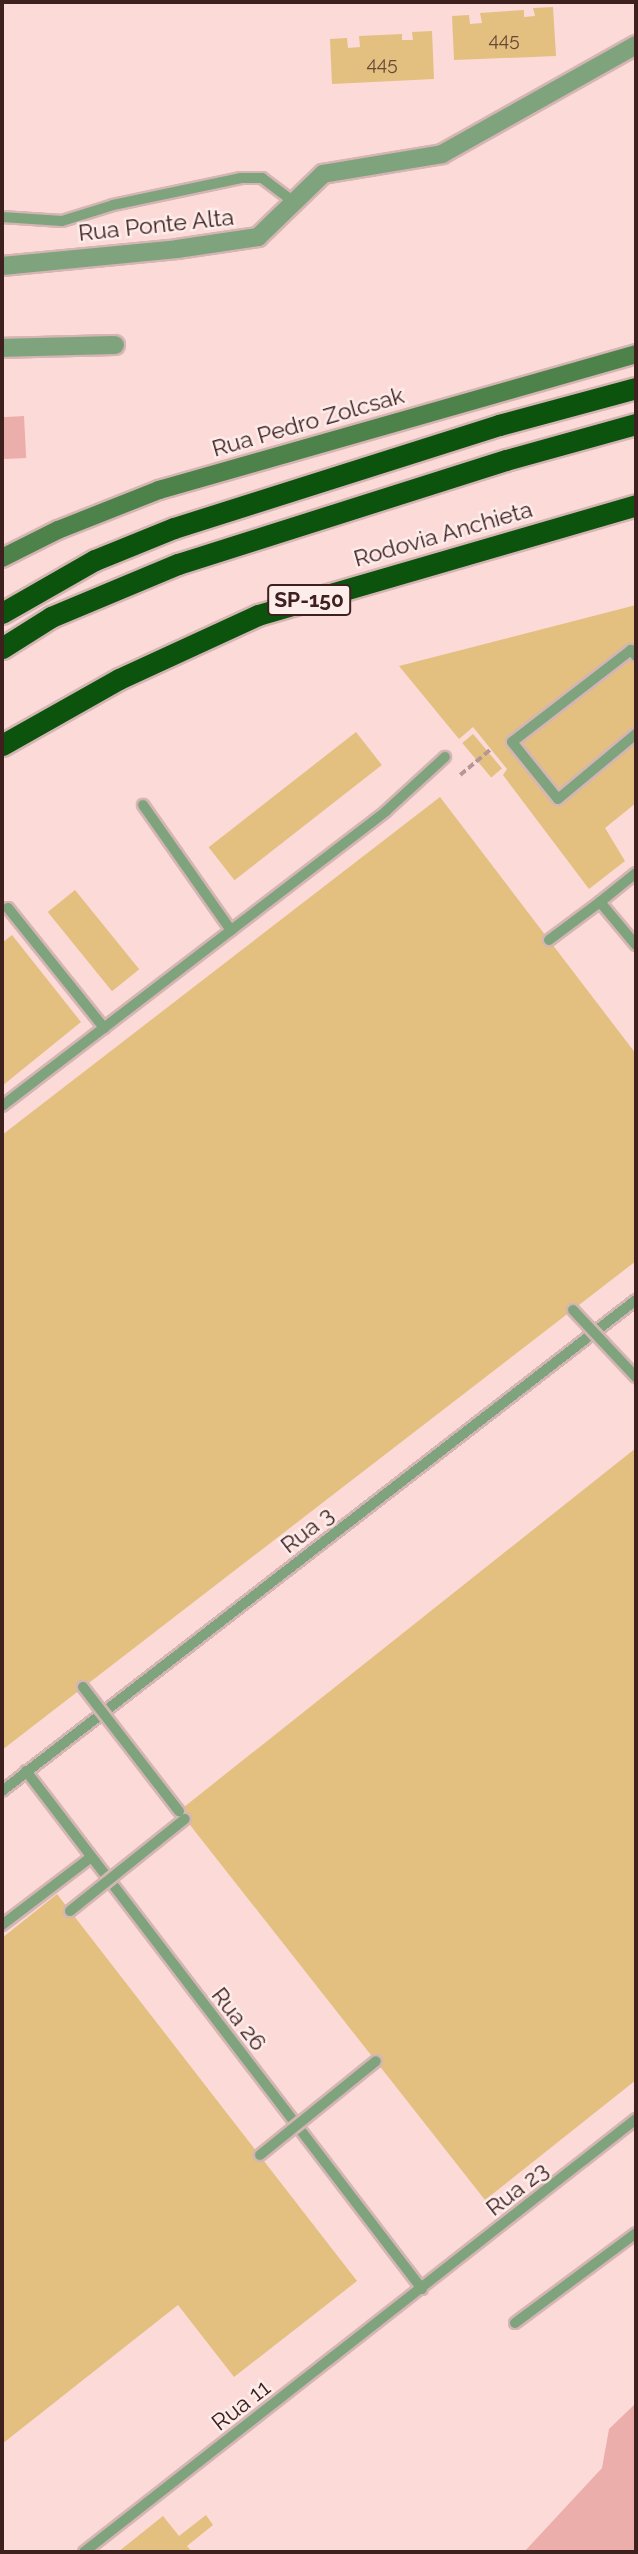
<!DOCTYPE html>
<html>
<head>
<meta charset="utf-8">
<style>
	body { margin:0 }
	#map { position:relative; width:638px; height:2554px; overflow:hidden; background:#fbdad8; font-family:Raleway,sans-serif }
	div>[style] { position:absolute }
	.green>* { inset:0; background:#ecaeaa; transform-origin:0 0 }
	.building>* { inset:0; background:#e3c07f; transform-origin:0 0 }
	.path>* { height:3.5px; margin-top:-1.75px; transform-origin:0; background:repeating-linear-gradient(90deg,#b79795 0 7px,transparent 0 10.5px) }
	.roads { filter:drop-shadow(2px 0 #d5b5b3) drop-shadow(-2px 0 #d5b5b3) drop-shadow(0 2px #d5b5b3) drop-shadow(0 -2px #d5b5b3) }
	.service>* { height:10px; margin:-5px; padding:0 5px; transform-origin:5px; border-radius:5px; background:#7fa37c }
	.minor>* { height:18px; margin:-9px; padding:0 9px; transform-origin:9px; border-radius:9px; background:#7fa37c }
	.secondary>* { height:18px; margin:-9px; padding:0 9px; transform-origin:9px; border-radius:9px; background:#4d834a }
	.motorway>* { height:21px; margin:-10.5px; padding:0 10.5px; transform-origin:10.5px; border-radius:10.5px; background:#0c530d }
	.bridges { filter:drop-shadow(2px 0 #d5b5b3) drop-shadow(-2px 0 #d5b5b3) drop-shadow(0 2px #d5b5b3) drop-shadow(0 -2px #d5b5b3) }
	.service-bridge>* { height:10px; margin:-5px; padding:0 5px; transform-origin:5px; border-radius:5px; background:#7fa37c }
	span { translate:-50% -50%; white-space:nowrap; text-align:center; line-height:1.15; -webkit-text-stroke:5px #fcecea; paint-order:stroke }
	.number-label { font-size:19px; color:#674837 }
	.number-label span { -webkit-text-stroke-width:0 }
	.shield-label span { padding:2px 5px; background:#fcecea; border:2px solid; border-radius:5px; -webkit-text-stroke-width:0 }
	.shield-label { font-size:21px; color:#3e201f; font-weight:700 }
	.street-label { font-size:23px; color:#3e201f }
	.frame { position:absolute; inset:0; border:4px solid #3e201f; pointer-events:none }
</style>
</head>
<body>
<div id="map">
	<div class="green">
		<i style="left:24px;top:416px;width:42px;height:22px;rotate:87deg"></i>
		<i style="clip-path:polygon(636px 2403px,636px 2552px,524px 2552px,602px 2468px,609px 2429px)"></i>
	</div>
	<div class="building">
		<i style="clip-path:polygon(553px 7px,556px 56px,454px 60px,452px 16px,469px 15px,470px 24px,482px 23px,480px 13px,524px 10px,524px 17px,535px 16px,533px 8px)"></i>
		<i style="clip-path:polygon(432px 31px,434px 79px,332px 84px,330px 39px,347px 38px,348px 48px,360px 47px,359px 36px,402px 34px,402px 40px,413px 40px,412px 32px)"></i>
		<i style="clip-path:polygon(636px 605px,636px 803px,605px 828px,625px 861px,589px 889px,503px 775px,507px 769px,473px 727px,459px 739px,399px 666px)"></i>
		<i style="left:356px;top:732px;width:42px;height:187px;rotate:52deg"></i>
		<i style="left:473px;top:734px;width:45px;height:14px;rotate:50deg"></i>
		<i style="clip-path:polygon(440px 797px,636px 1054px,636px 1261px,2px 1750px,2px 1135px)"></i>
		<i style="left:75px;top:890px;width:102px;height:35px;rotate:51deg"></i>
		<i style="clip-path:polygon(12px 935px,81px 1022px,2px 1086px,2px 943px)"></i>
		<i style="clip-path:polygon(636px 1448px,636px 2080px,485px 2200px,179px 1811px)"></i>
		<i style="clip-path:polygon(57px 1894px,357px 2281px,234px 2377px,178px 2305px,2px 2444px,2px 1938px)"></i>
		<i style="clip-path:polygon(206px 2515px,213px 2525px,187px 2546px,192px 2552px,118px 2552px,163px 2516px,179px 2536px)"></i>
	</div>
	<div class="path">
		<i style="left:460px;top:775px;width:40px;rotate:-40deg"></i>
	</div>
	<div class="roads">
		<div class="service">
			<i style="left:2px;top:217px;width:60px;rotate:3.8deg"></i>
			<i style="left:62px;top:221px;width:53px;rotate:-17.4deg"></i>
			<i style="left:113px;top:205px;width:131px;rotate:-11.9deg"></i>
			<i style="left:241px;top:178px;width:21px"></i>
			<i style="left:262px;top:178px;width:40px;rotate:37deg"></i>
			<i style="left:636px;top:656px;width:8px;rotate:-130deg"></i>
			<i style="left:631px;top:650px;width:150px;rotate:142.3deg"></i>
			<i style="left:512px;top:742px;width:73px;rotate:51.1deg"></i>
			<i style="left:558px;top:799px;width:102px;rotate:-39.8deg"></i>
			<i style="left:143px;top:805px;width:153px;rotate:54.9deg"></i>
			<i style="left:600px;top:902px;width:46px;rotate:-38.9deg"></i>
			<i style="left:8px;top:908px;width:154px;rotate:51.3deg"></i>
			<i style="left:549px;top:940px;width:64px;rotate:-36.7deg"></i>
			<i style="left:600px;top:902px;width:56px;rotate:50.1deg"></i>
			<i style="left:2px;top:1106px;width:484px;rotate:-37.5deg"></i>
			<i style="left:386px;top:811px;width:80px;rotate:-42.5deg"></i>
			<i style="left:26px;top:1771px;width:652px;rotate:52.6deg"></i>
			<i style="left:2px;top:1791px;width:802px;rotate:-37.76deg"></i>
			<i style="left:2px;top:1925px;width:111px;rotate:-37.3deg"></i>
			<i style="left:515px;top:2323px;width:151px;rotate:-36.6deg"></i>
			<i style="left:84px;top:2552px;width:702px;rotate:-38.11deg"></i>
		</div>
		<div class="minor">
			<i style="left:2px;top:266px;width:176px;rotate:-5.5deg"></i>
			<i style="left:177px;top:249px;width:82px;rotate:-8.4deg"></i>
			<i style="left:258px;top:237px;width:91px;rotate:-44.1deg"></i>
			<i style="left:323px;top:174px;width:121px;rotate:-9.5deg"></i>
			<i style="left:442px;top:154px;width:223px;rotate:-29.3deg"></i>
			<i style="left:2px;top:348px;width:113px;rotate:-1.5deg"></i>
		</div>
		<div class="secondary">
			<i style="left:2px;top:558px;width:63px;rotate:-26.6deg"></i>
			<i style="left:58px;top:530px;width:109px;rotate:-21.6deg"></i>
			<i style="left:159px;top:490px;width:496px;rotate:-15.9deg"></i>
		</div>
		<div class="motorway">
			<i style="left:2px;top:613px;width:107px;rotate:-29.7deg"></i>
			<i style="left:95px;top:560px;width:85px;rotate:-22.1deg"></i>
			<i style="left:174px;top:528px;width:341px;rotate:-17.6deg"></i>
			<i style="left:499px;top:425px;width:142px;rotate:-15.1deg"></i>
			<i style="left:2px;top:648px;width:58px;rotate:-32.3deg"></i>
			<i style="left:51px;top:617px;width:138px;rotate:-22.7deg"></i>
			<i style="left:178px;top:564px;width:344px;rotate:-17.6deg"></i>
			<i style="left:506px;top:460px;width:135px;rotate:-15.5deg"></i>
			<i style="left:2px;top:745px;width:134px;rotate:-29.4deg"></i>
			<i style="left:119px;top:679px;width:153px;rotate:-24.7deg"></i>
			<i style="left:258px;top:615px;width:394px;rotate:-16.2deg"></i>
		</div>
	</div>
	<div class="bridges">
		<div class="service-bridge">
			<i style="left:573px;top:1310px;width:92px;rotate:46.8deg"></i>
			<i style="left:83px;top:1687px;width:157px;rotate:52.3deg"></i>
			<i style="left:70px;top:1911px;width:147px;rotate:-38.7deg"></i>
			<i style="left:260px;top:2155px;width:149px;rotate:-39deg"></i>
		</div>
	</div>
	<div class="number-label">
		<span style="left:504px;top:40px">445</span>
		<span style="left:382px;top:64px">445</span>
	</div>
	<div class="shield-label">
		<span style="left:309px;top:600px">SP-150</span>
	</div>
	<div class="street-label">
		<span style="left:156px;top:225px;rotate:-6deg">Rua Ponte Alta</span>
		<span style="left:308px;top:422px;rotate:-16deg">Rua Pedro Zolcsak</span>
		<span style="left:443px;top:534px;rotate:-16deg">Rodovia Anchieta</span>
		<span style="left:307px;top:1530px;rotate:-38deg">Rua 3</span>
		<span style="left:239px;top:2019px;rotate:52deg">Rua 26</span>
		<span style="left:517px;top:2189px;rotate:-38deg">Rua 23</span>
		<span style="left:241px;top:2405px;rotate:-38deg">Rua 11</span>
	</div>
	<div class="frame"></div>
</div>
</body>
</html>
